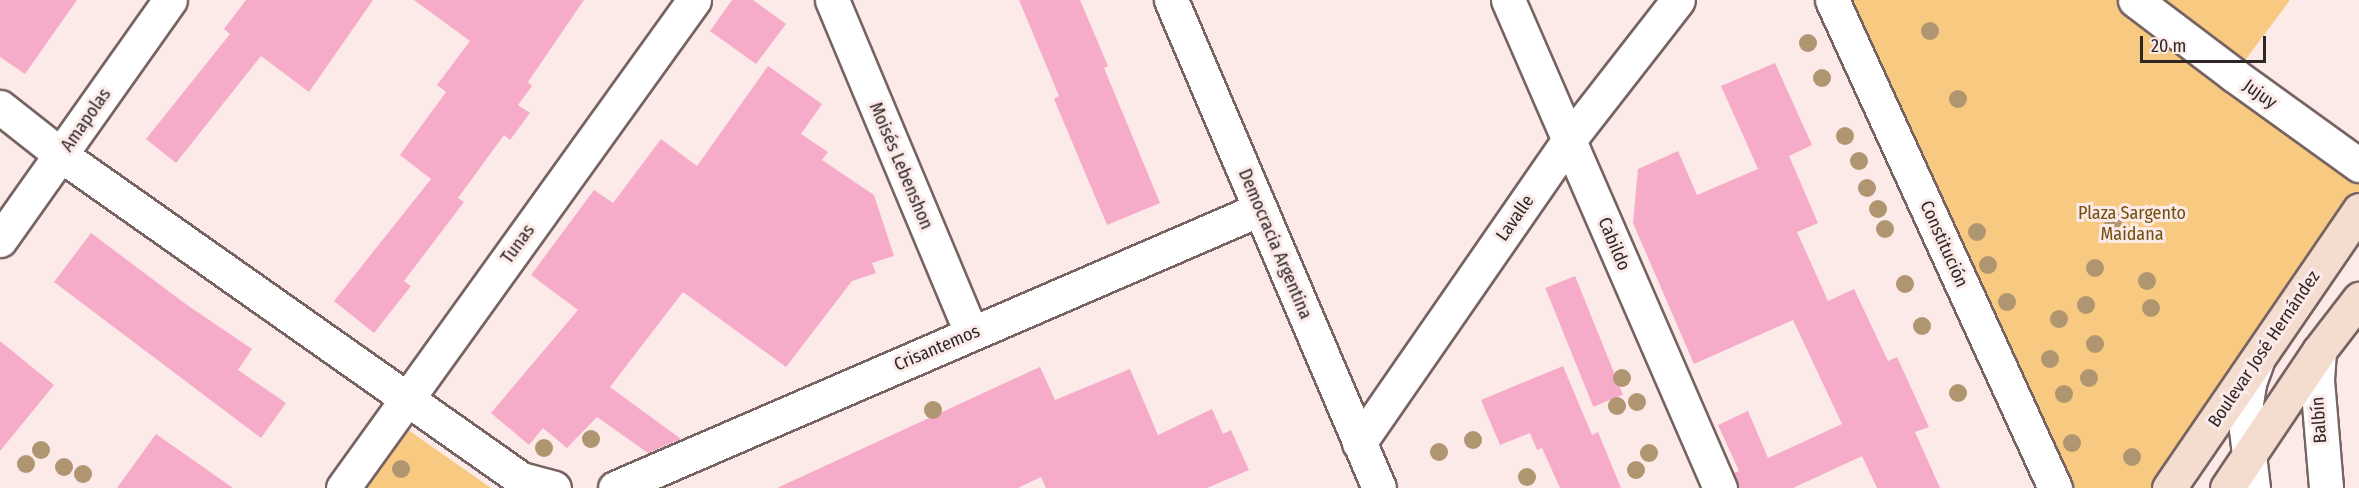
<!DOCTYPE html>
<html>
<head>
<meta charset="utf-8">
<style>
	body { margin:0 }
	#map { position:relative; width:2359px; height:488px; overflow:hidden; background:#fceae9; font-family:"Fira Sans Condensed",sans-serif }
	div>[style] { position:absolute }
	.green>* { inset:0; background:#f8c980 }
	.building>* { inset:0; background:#f6acc9; transform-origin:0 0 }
	.roads { filter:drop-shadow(2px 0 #766362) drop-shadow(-2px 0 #766362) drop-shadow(0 2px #766362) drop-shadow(0 -2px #766362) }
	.street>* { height:33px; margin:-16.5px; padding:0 16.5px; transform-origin:16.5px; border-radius:16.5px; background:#fff }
	.secondary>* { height:33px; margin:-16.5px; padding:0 16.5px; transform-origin:16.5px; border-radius:16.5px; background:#f4ddcf }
	.trees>* { width:18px; height:18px; margin:-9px; border-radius:50%; background:#b09571 }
	span { translate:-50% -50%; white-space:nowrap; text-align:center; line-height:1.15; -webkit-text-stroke:6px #fceae9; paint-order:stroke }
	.street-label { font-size:18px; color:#2f2626 }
	.park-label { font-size:18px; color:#714f0e }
	.scale { position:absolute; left:2140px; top:36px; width:126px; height:27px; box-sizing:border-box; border:3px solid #2f2626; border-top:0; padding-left:8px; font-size:18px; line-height:21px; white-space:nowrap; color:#2f2626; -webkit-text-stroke:4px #fceae9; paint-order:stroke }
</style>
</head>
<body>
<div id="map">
	<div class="green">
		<i style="clip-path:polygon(1832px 0,2290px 0,2234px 75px,2359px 165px,2359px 210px,2169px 488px,2055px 488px)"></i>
		<i style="clip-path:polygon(401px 425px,491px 488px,492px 488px,359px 488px)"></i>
	</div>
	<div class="building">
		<i style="clip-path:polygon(0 0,77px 0,25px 74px,0 57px)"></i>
		<i style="clip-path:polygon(246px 0,373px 0,309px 92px,261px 56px,176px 163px,146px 139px,230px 34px,224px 29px)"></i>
		<i style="clip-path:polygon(414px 0,584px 0,528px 82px,532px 86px,518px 105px,530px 113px,510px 140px,504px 135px,458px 198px,464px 202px,404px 281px,411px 286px,374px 333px,334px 301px,431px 179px,400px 155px,446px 92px,437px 85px,470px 41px)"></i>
		<i style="clip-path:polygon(732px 0,753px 0,786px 24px,756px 64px,710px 31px)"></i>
		<i style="clip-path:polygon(1019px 0,1080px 0,1108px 66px,1104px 68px,1160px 203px,1107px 225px,1054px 99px,1059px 96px)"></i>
		<i style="clip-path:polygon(1775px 63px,1812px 145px,1789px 156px,1818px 223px,1797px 232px,1828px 301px,1854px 289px,1888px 361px,1897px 357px,1929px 427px,1915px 432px,1940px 488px,1877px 488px,1862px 456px,1793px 488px,1738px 488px,1734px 473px,1739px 471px,1718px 425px,1748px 411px,1768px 458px,1842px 424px,1793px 320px,1694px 364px,1633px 223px,1638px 169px,1678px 151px,1697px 195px,1758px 169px,1721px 86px)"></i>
		<i style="clip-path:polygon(768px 66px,822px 104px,801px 134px,828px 152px,822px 160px,874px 195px,894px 256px,872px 263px,876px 273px,852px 281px,786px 367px,683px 292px,610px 387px,681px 439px,648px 453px,597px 417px,567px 448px,543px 428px,529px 445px,491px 413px,578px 310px,531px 275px,594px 190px,613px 203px,661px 139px,697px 166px)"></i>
		<i style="clip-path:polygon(91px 233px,187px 305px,252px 349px,238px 370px,286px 403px,261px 438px,54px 282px)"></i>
		<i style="left:1575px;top:276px;width:128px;height:32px;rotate:68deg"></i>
		<i style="clip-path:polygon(0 341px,54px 385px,0 451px)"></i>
		<i style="clip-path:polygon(1563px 366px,1592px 435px,1598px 432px,1621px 488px,1560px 488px,1542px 448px,1537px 450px,1530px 433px,1500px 445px,1481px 400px)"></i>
		<i style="clip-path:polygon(1040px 367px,1055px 400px,1130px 369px,1158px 435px,1212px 409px,1223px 434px,1231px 430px,1249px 470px,1207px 488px,1046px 488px,1041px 477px,1018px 488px,777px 488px)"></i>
		<i style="clip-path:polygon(156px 434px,233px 488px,117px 488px)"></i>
	</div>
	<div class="roads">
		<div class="street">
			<i style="left:832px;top:0;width:361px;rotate:67.3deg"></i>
			<i style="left:1171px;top:0;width:530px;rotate:66.91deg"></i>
			<i style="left:1508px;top:0;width:532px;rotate:66.52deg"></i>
			<i style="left:1832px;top:0;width:537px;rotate:65.44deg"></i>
			<i style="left:2135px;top:0;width:124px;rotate:37.1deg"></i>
			<i style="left:2234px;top:75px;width:154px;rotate:35.8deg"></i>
			<i style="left:0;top:107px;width:78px;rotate:38.2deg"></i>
			<i style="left:61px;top:155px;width:563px;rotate:35.16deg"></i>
			<i style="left:521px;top:479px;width:34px;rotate:15deg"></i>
			<i style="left:0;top:240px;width:294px;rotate:-54.7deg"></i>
			<i style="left:2319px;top:351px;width:29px;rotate:94deg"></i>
			<i style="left:2317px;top:380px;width:108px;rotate:85.2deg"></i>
			<i style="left:1359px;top:443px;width:369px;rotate:-55.3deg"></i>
			<i style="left:1569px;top:140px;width:177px;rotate:-52.1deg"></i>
			<i style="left:343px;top:488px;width:601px;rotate:-54.27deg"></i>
			<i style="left:615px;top:488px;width:703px;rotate:-23.39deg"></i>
			<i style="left:2253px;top:488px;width:59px;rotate:-96.8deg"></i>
			<i style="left:2246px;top:429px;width:26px;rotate:-90deg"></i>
			<i style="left:2246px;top:403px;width:20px;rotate:-81deg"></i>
			<i style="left:2249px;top:383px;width:23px;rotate:-70deg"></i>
		</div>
		<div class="secondary">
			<i style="left:2169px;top:488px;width:337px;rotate:-55.6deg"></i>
			<i style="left:2227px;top:488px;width:165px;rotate:-56.1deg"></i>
			<i style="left:2319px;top:351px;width:66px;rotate:-52.4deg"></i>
		</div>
	</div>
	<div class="trees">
		<i style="left:1930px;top:31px"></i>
		<i style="left:1808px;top:43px"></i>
		<i style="left:1822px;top:78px"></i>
		<i style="left:1958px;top:99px"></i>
		<i style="left:1845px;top:136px"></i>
		<i style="left:1859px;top:161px"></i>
		<i style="left:1867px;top:188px"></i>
		<i style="left:1878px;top:209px"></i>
		<i style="left:2113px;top:221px"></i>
		<i style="left:1885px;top:229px"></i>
		<i style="left:1977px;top:232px"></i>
		<i style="left:1988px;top:265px"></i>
		<i style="left:2095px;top:268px"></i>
		<i style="left:2147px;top:281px"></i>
		<i style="left:1905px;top:284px"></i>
		<i style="left:2007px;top:302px"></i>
		<i style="left:2086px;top:305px"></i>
		<i style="left:2151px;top:308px"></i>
		<i style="left:2059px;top:319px"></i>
		<i style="left:1922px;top:326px"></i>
		<i style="left:2095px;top:344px"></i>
		<i style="left:2050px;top:359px"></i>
		<i style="left:1622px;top:378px"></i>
		<i style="left:2089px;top:378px"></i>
		<i style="left:1958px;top:393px"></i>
		<i style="left:2064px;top:394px"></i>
		<i style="left:1637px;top:402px"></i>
		<i style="left:1617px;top:406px"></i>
		<i style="left:933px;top:410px"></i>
		<i style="left:591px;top:439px"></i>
		<i style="left:1473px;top:440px"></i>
		<i style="left:2072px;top:443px"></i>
		<i style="left:544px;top:448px"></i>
		<i style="left:41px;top:450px"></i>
		<i style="left:1439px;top:452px"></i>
		<i style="left:1649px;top:453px"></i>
		<i style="left:2132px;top:457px"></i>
		<i style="left:26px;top:464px"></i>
		<i style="left:64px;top:467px"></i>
		<i style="left:401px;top:469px"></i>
		<i style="left:1636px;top:470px"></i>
		<i style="left:83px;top:474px"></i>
		<i style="left:1527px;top:477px"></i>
	</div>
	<div class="street-label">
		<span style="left:2260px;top:94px;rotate:35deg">Jujuy</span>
		<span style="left:86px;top:120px;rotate:-55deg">Amapolas</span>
		<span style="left:901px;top:166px;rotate:67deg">Moisés Lebenshon</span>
		<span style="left:1515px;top:218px;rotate:-55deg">Lavalle</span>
		<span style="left:518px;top:244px;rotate:-54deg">Tunas</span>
		<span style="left:1275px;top:244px;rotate:67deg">Democracia Argentina</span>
		<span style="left:1614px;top:244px;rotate:67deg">Cabildo</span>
		<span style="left:1944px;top:244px;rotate:66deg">Constitución</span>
		<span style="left:937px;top:348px;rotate:-23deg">Crisantemos</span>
		<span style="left:2264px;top:349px;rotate:-56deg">Boulevar José Hernández</span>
		<span style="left:2319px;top:420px;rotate:-94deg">Balbín</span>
	</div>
	<div class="park-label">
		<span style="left:2132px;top:224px">Plaza Sargento<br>Maidana</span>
	</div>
	<div class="scale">20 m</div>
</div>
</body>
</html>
